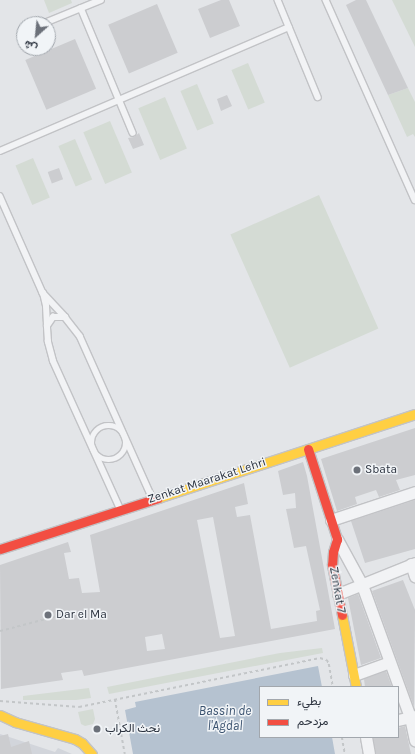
<!DOCTYPE html>
<html>
<head>
<meta charset="utf-8">
<style>
	body { margin:0 }
	#map { position:relative; width:415px; height:754px; overflow:hidden; background:#e3e5e8; font-family:Karla,Vazirmatn,sans-serif }
	div>[style] { position:absolute }
	.built>* { inset:0; background:#d2d5db }
	.green>* { inset:0; background:#d4dbd4; transform-origin:0 0 }
	.water>* { inset:0; background:#b5c2d0 }
	.building>* { inset:0; background:#cccdd0; transform-origin:0 0 }
	.path>* { height:1.5px; margin-top:-0.75px; transform-origin:0; background:repeating-linear-gradient(90deg,#c3c6c8 0 3px,transparent 0 6px) }
	.roads { filter:drop-shadow(1px 0 #c2c3c6) drop-shadow(-1px 0 #c2c3c6) drop-shadow(0 1px #c2c3c6) drop-shadow(0 -1px #c2c3c6) }
	.lane>* { height:5.5px; margin:-2.75px; padding:0 2.75px; transform-origin:2.75px; border-radius:2.75px; background:#f2f3f5 }
	.lane>.ring { margin:-2.75px; padding:0; box-sizing:content-box; background:none; border:5.5px solid #f2f3f5; border-radius:50% }
	.street>* { height:11px; margin:-5.5px; padding:0 5.5px; transform-origin:5.5px; border-radius:5.5px; background:#f2f3f5 }
	.slow>* { height:9px; margin:-4.5px; padding:0 4.5px; transform-origin:4.5px; border-radius:4.5px; background:#ffcf43 }
	.jam>* { height:9px; margin:-4.5px; padding:0 4.5px; transform-origin:4.5px; border-radius:4.5px; background:#f24e42 }
	.dots>* { width:11px; height:11px; translate:-50% -50%; box-sizing:border-box; border:2px solid #f1f4f7; border-radius:50% }
	span { translate:-50% -50%; white-space:nowrap; text-align:center; line-height:1.15; -webkit-text-stroke:3px #f1f4f7; paint-order:stroke }
	.poi-label { font-size:12px; color:#2c333f }
	.left { translate:0 -50%; text-align:left }
	.street-label { font-size:12px; color:#2c333f }
	.water-label { font-size:13px; color:#3a526f; font-style:italic }
	.legend { position:absolute; left:259px; top:686px; width:140px; height:52px; box-sizing:border-box; background:#f1f4f7; border:1px solid #a2a7ad; margin:0; padding:5px 7px; list-style:none; font-size:12px; color:#2c333f }
	.legend li { display:flex; align-items:center; gap:8px; height:20px }
	.legend b { width:20px; border:1px solid #a2a7ad }
	.north { position:absolute; left:16px; top:16px; width:40px; height:40px; box-sizing:border-box; background:#f1f4f7; border:1px solid #a2a7ad; border-radius:50%; rotate:207deg; font-size:11px; font-weight:700; line-height:16px; text-align:center; color:#2c333f }
	.north::after { content:''; display:block; margin:auto; width:14px; height:18px; background:#6c717a; clip-path:polygon(50% 0,100% 100%,50% 72%,0 100%) }
</style>
</head>
<body>
<div id="map">
	<div class="built">
		<i style="clip-path:polygon(0 734px,55px 752px,58px 748px,72px 754px,0 754px)"></i>
	</div>
	<div class="green">
		<i style="clip-path:polygon(44px 0,71px 0,72px 3px,49px 13px)"></i>
		<i style="clip-path:polygon(392px 0,415px 0,415px 47px)"></i>
		<i style="left:248px;top:63px;width:43px;height:18px;rotate:67deg"></i>
		<i style="left:197px;top:84px;width:43px;height:18px;rotate:67deg"></i>
		<i style="clip-path:polygon(408px 88px,415px 102px,415px 137px,413px 134px,407px 137px,388px 95px)"></i>
		<i style="left:165px;top:97px;width:56px;height:29px;rotate:67deg"></i>
		<i style="left:110px;top:121px;width:56px;height:29px;rotate:67deg"></i>
		<i style="left:75px;top:139px;width:44px;height:18px;rotate:67deg"></i>
		<i style="left:33px;top:158px;width:43px;height:19px;rotate:67deg"></i>
		<i style="left:319px;top:195px;width:146px;height:97px;rotate:66deg"></i>
		<i style="clip-path:polygon(322px 648px,323px 653px,109px 694px,107px 687px,280px 653px)"></i>
		<i style="clip-path:polygon(89px 688px,91px 698px,76px 700px,23px 700px,23px 696px)"></i>
		<i style="clip-path:polygon(93px 709px,95px 719px,93px 724px,85px 726px,81px 724px,78px 712px)"></i>
	</div>
	<div class="water">
		<i style="clip-path:polygon(318px 666px,322px 687px,260px 687px,260px 737px,332px 737px,335px 754px,133px 754px,125px 710px,136px 707px,135px 702px)"></i>
	</div>
	<div class="building">
		<i style="clip-path:polygon(221px 0,229px 0,240px 26px,210px 38px,198px 9px)"></i>
		<i style="clip-path:polygon(356px 0,366px 0,408px 88px,388px 95px,346px 5px)"></i>
		<i style="left:157px;top:4px;width:53px;height:53px;rotate:67deg"></i>
		<i style="left:75px;top:39px;width:54px;height:54px;rotate:67deg"></i>
		<i style="clip-path:polygon(227px 95px,232px 106px,221px 111px,217px 99px)"></i>
		<i style="clip-path:polygon(139px 133px,144px 145px,133px 149px,128px 138px,134px 137px)"></i>
		<i style="left:59px;top:168px;width:12px;height:12px;rotate:70deg"></i>
		<i style="clip-path:polygon(415px 428px,415px 475px,396px 480px,400px 490px,379px 497px,376px 490px,355px 497px,357px 504px,337px 511px,321px 459px)"></i>
		<i style="clip-path:polygon(evenodd,303px 462px,307px 476px,335px 629px,84px 676px,82px 670px,61px 673px,63px 680px,1px 689px,0 565px,68px 542px,71px 552px,64px 553px,69px 579px,79px 578px,82px 593px,100px 592px,90px 535px,244px 483px,248px 504px,235px 507px,237px 517px,250px 515px,271px 629px,317px 621px,316px 611px,320px 610px,306px 546px,294px 548px,286px 509px,296px 508px,295px 493px,283px 495px,278px 471px,303px 462px,213px 517px,235px 636px,220px 638px,197px 520px,213px 517px,303px 462px,162px 634px,165px 649px,147px 651px,145px 637px,162px 634px)"></i>
		<i style="clip-path:polygon(415px 500px,415px 549px,365px 563px,351px 521px)"></i>
		<i style="clip-path:polygon(403px 580px,415px 610px,414px 707px,372px 591px)"></i>
		<i style="clip-path:polygon(358px 594px,381px 658px,361px 665px,348px 598px)"></i>
		<i style="clip-path:polygon(386px 671px,392px 687px,365px 687px,364px 679px)"></i>
		<i style="clip-path:polygon(405px 726px,411px 754px,376px 754px,373px 737px,398px 737px,398px 728px)"></i>
		<i style="clip-path:polygon(8px 734px,11px 747px,29px 741px,32px 754px,0 754px,0 736px)"></i>
	</div>
	<div class="path">
		<i style="left:0;top:631px;width:63px;rotate:-14.7deg"></i>
		<i style="left:115px;top:699px;width:56px;rotate:79.7deg"></i>
		<i style="left:0;top:701px;width:79px;rotate:4.3deg"></i>
		<i style="left:79px;top:707px;width:246px;rotate:-11.5deg"></i>
		<i style="left:320px;top:658px;width:7px;rotate:16deg"></i>
		<i style="left:327px;top:660px;width:4px;rotate:63deg"></i>
		<i style="left:329px;top:664px;width:23px;rotate:80deg"></i>
		<i style="left:342px;top:737px;width:17px;rotate:80deg"></i>
	</div>
	<div class="roads">
		<div class="lane">
			<i style="left:278px;top:0;width:105px;rotate:67.6deg"></i>
			<i style="left:326px;top:0;width:219px;rotate:66deg"></i>
			<i style="left:81px;top:8px;width:135px;rotate:67.4deg"></i>
			<i style="left:47px;top:22px;width:58px;rotate:-22.2deg"></i>
			<i style="left:0;top:151px;width:314px;rotate:-23.2deg"></i>
			<i style="left:0;top:196px;width:106px;rotate:66.1deg"></i>
			<i style="left:47px;top:325px;width:19px;rotate:-93deg"></i>
			<i style="left:46px;top:306px;width:13px;rotate:-103deg"></i>
			<i style="left:43px;top:293px;width:33px;rotate:47deg"></i>
			<i class="ring" style="left:92px;top:426px;width:28.5px;height:28.5px"></i>
			<i style="left:120px;top:509px;width:162px;rotate:-114.4deg"></i>
			<i style="left:53px;top:361px;width:20px;rotate:-105deg"></i>
			<i style="left:48px;top:342px;width:16px;rotate:-94deg"></i>
			<i style="left:47px;top:326px;width:11px;rotate:-56deg"></i>
			<i style="left:53px;top:317px;width:12px"></i>
			<i style="left:65px;top:317px;width:24px;rotate:52deg"></i>
			<i style="left:80px;top:336px;width:179px;rotate:65.9deg"></i>
		</div>
		<div class="street">
			<i style="left:331px;top:520px;width:89px;rotate:-18.4deg"></i>
			<i style="left:337px;top:539px;width:52px;rotate:61.5deg"></i>
			<i style="left:362px;top:585px;width:140px;rotate:70deg"></i>
			<i style="left:410px;top:717px;width:24px;rotate:78deg"></i>
			<i style="left:411px;top:564px;width:13px;rotate:72deg"></i>
			<i style="left:338px;top:594px;width:83px;rotate:-21.9deg"></i>
			<i style="left:354px;top:675px;width:37px;rotate:-20deg"></i>
			<i style="left:398px;top:720px;width:17px;rotate:-13deg"></i>
			<i style="left:366px;top:737px;width:17px;rotate:80deg"></i>
		</div>
		<div class="slow">
			<i style="left:158px;top:498px;width:270px;rotate:-18.1deg"></i>
			<i style="left:342px;top:615px;width:73px;rotate:79deg"></i>
			<i style="left:0;top:715px;width:17px;rotate:25deg"></i>
			<i style="left:15px;top:722px;width:62px;rotate:15.8deg"></i>
			<i style="left:75px;top:739px;width:8px;rotate:30deg"></i>
			<i style="left:82px;top:743px;width:15px;rotate:48deg"></i>
		</div>
		<div class="jam">
			<i style="left:308px;top:449px;width:95px;rotate:72.1deg"></i>
			<i style="left:337px;top:539px;width:14px;rotate:107deg"></i>
			<i style="left:333px;top:552px;width:13px;rotate:94deg"></i>
			<i style="left:332px;top:565px;width:51px;rotate:78.7deg"></i>
			<i style="left:0;top:549px;width:166px;rotate:-17.9deg"></i>
		</div>
	</div>
	<div class="dots">
		<i style="left:357px;top:470px;background:#6c717a"></i>
		<i style="left:48px;top:615px;background:#6c717a"></i>
		<i style="left:97px;top:729px;background:#6c717a"></i>
	</div>
	<div class="poi-label">
		<span class="left" style="left:365px;top:470px">Sbata</span>
		<span class="left" style="left:56px;top:615px">Dar el Ma</span>
		<span class="left" style="left:105px;top:729px">نحث الكراب</span>
	</div>
	<div class="street-label">
		<span style="left:207px;top:481px;rotate:-18deg">Zenkat Maarakat Lehri</span>
		<span style="left:337px;top:590px;rotate:80deg">Zenkat 7</span>
	</div>
	<div class="water-label">
		<span style="left:225px;top:719px">Bassin de<br>l'Agdal</span>
	</div>
	<ul class="legend">
	<li><b style="height:5px;background:#ffcf43"></b>بطيء</li>
	<li><b style="height:5px;background:#f24e42"></b>مزدحم</li>
	</ul>
	<div class="north">ش</div>
</div>
</body>
</html>
